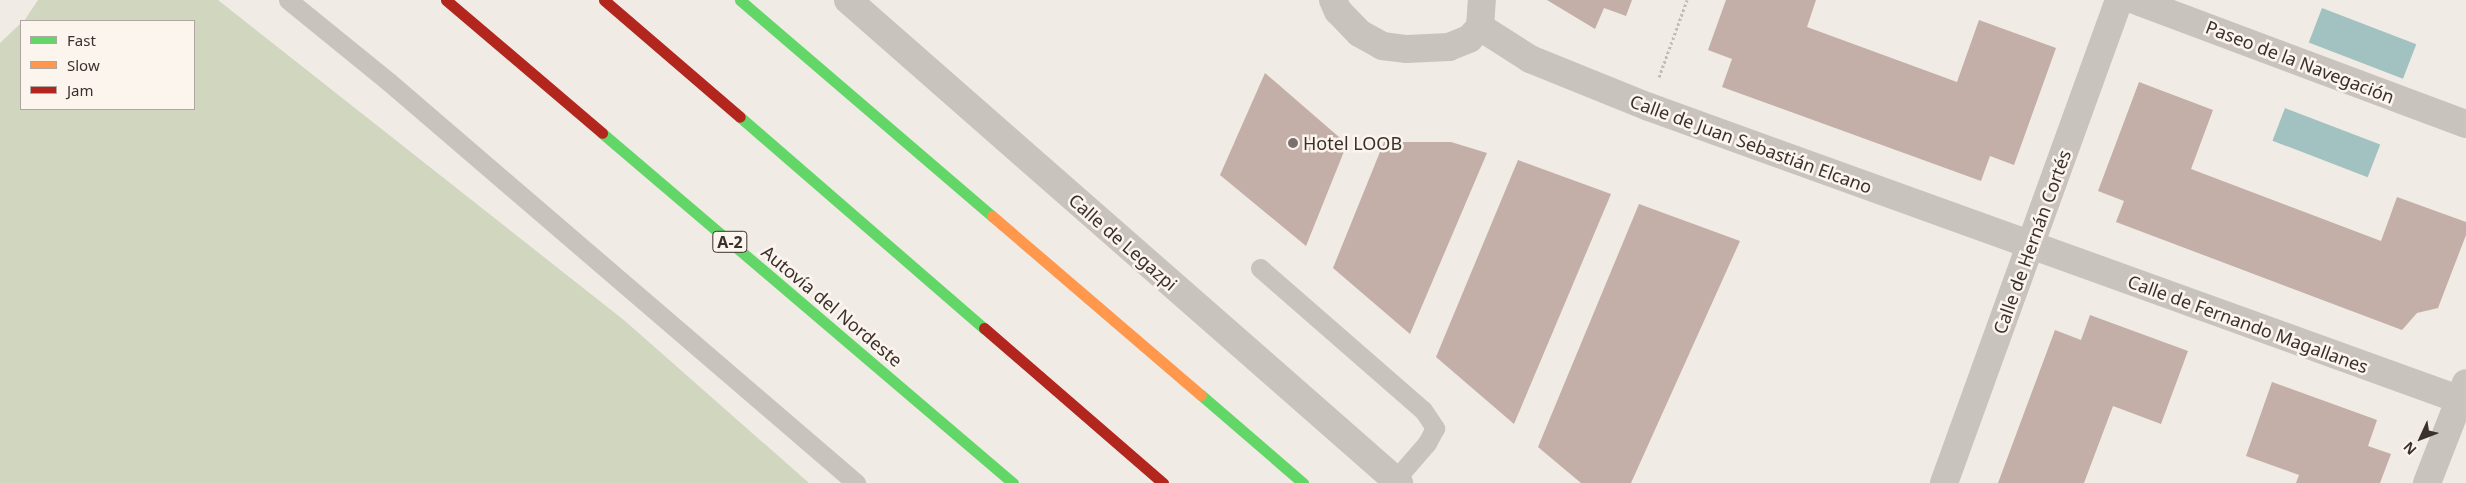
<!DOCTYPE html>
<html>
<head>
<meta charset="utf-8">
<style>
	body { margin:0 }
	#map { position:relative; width:2466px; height:483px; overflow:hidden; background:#f0ebe5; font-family:"Noto Sans",sans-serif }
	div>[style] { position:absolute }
	.green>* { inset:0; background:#d1d6bf }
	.water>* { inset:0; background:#a1c2c1; transform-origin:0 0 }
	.building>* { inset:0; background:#c3afa7 }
	.path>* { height:3px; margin-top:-1.5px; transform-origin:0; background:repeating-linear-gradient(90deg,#c2bbb6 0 2.5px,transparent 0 5px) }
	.lane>* { height:19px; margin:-9.5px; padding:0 9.5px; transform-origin:9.5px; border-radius:9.5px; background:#c9c3be }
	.street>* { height:28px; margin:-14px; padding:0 14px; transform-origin:14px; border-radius:14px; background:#c9c3be }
	.fast>* { height:11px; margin:-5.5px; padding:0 5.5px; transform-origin:5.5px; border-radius:5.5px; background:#63d668 }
	.slow>* { height:11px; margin:-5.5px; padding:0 5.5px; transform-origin:5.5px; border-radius:5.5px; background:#ff974d }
	.jam>* { height:11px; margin:-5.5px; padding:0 5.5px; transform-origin:5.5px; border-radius:5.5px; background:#b3261e }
	.dots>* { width:14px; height:14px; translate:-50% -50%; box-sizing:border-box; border:2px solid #fbf5ee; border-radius:50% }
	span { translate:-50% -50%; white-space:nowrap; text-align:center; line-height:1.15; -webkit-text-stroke:5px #fbf5ee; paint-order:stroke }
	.shield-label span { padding:1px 4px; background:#fbf5ee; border:1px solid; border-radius:4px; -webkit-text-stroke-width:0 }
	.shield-label { font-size:16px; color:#3b302b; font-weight:700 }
	.street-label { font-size:18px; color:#3b302b }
	.poi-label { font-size:18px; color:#3b302b }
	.left { translate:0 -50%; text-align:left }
	.legend { position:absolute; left:20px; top:20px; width:175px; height:90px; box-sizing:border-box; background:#fbf5ee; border:1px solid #aea6a0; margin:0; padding:6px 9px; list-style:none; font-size:15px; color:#3b302b }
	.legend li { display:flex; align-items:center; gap:10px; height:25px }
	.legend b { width:25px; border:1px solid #aea6a0 }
	.north { position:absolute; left:2396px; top:413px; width:50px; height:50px; -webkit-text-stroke:4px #fbf5ee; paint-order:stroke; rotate:227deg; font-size:14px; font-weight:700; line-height:20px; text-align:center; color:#3b302b }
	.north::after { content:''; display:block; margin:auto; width:18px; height:22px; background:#3b302b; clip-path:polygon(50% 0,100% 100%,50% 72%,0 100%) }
</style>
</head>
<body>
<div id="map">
	<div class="green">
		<i style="clip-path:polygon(38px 0,218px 0,625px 321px,809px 483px,0 483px,0 43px,21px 23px,21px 109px,194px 109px,194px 21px,24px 21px)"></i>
	</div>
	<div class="water">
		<i style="left:2322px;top:8px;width:101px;height:37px;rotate:21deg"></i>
		<i style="left:2285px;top:108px;width:102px;height:35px;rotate:21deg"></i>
	</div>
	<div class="building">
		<i style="clip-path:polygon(1547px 0,1632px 0,1626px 16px,1604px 8px,1595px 29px)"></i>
		<i style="clip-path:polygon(1726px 0,1816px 0,1807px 27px,1957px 82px,1979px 20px,2056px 48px,2014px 165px,1990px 156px,1981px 181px,1722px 87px,1732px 59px,1708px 50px)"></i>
		<i style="clip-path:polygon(1265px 73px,1347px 144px,1306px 246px,1220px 175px)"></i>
		<i style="clip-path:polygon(2139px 82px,2213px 110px,2191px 169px,2381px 241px,2397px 197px,2466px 222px,2466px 235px,2438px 308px,2417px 313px,2402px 330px,2116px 222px,2124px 201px,2098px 191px)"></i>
		<i style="clip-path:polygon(1384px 142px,1451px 142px,1487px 153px,1410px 334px,1333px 268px)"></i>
		<i style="clip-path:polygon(1518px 160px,1611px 194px,1514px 424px,1436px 357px)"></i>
		<i style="clip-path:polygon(1639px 204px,1740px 241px,1631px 483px,1581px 483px,1538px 447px)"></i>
		<i style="clip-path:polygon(2090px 315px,2188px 351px,2161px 424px,2113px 406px,2084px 483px,1998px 483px,2055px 330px,2081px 340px)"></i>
		<i style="clip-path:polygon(2272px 382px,2377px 420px,2368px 446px,2391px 454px,2380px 483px,2296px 483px,2299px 475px,2246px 456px)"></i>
	</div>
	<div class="path">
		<i style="left:1659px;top:77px;width:82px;rotate:-70deg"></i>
	</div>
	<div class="lane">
		<i style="left:288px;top:0;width:130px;rotate:39.1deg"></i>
		<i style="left:389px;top:82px;width:616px;rotate:40.65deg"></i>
		<i style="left:1260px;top:268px;width:216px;rotate:41.1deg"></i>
		<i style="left:1423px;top:410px;width:22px;rotate:56deg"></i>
		<i style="left:1435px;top:428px;width:17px;rotate:118deg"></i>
		<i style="left:1427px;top:443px;width:49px;rotate:130.9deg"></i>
	</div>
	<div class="street">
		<i style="left:848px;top:0;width:733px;rotate:41.24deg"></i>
		<i style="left:1333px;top:0;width:12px;rotate:66deg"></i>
		<i style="left:1338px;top:11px;width:30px;rotate:46deg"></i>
		<i style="left:1359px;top:33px;width:26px;rotate:29deg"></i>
		<i style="left:1382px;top:46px;width:25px;rotate:7deg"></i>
		<i style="left:1407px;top:49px;width:42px;rotate:-2.7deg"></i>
		<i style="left:1449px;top:47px;width:22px;rotate:-22deg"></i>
		<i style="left:1469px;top:39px;width:16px;rotate:-47deg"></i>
		<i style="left:1480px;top:27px;width:27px;rotate:-86deg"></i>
		<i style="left:2134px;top:0;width:354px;rotate:20.5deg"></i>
		<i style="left:1480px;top:27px;width:59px;rotate:32.6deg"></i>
		<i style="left:1530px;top:59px;width:128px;rotate:22deg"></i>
		<i style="left:1649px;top:107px;width:869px;rotate:19.85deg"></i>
		<i style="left:1944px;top:483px;width:514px;rotate:-70.08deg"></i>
		<i style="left:2427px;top:483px;width:107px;rotate:-68.7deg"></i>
	</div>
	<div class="fast">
		<i style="left:740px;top:0;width:332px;rotate:40.6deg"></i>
		<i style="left:740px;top:117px;width:323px;rotate:40.9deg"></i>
		<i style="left:602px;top:133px;width:540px;rotate:40.42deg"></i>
		<i style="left:1201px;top:395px;width:135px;rotate:40.8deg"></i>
	</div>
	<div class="slow">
		<i style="left:992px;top:216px;width:275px;rotate:40.6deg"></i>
	</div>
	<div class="jam">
		<i style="left:446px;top:0;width:205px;rotate:40.4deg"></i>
		<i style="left:604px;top:0;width:179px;rotate:40.7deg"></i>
		<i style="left:984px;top:328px;width:237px;rotate:40.9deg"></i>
	</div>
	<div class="dots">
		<i style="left:1293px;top:143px;background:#7a716c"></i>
	</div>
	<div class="shield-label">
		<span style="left:730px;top:242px">A-2</span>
	</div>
	<div class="street-label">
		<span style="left:2300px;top:62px;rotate:21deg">Paseo de la Navegación</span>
		<span style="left:1751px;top:144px;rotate:20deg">Calle de Juan Sebastián Elcano</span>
		<span style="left:1123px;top:242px;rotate:41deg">Calle de Legazpi</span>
		<span style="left:2032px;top:242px;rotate:-70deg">Calle de Hernán Cortés</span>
		<span style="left:832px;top:306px;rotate:40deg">Autovía del Nordeste</span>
		<span style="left:2248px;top:324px;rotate:20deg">Calle de Fernando Magallanes</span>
	</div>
	<div class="poi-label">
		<span class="left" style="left:1303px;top:143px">Hotel LOOB</span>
	</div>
	<ul class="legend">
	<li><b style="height:6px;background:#63d668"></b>Fast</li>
	<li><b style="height:6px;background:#ff974d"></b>Slow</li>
	<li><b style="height:6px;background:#b3261e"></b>Jam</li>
	</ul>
	<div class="north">N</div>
</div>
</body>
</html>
